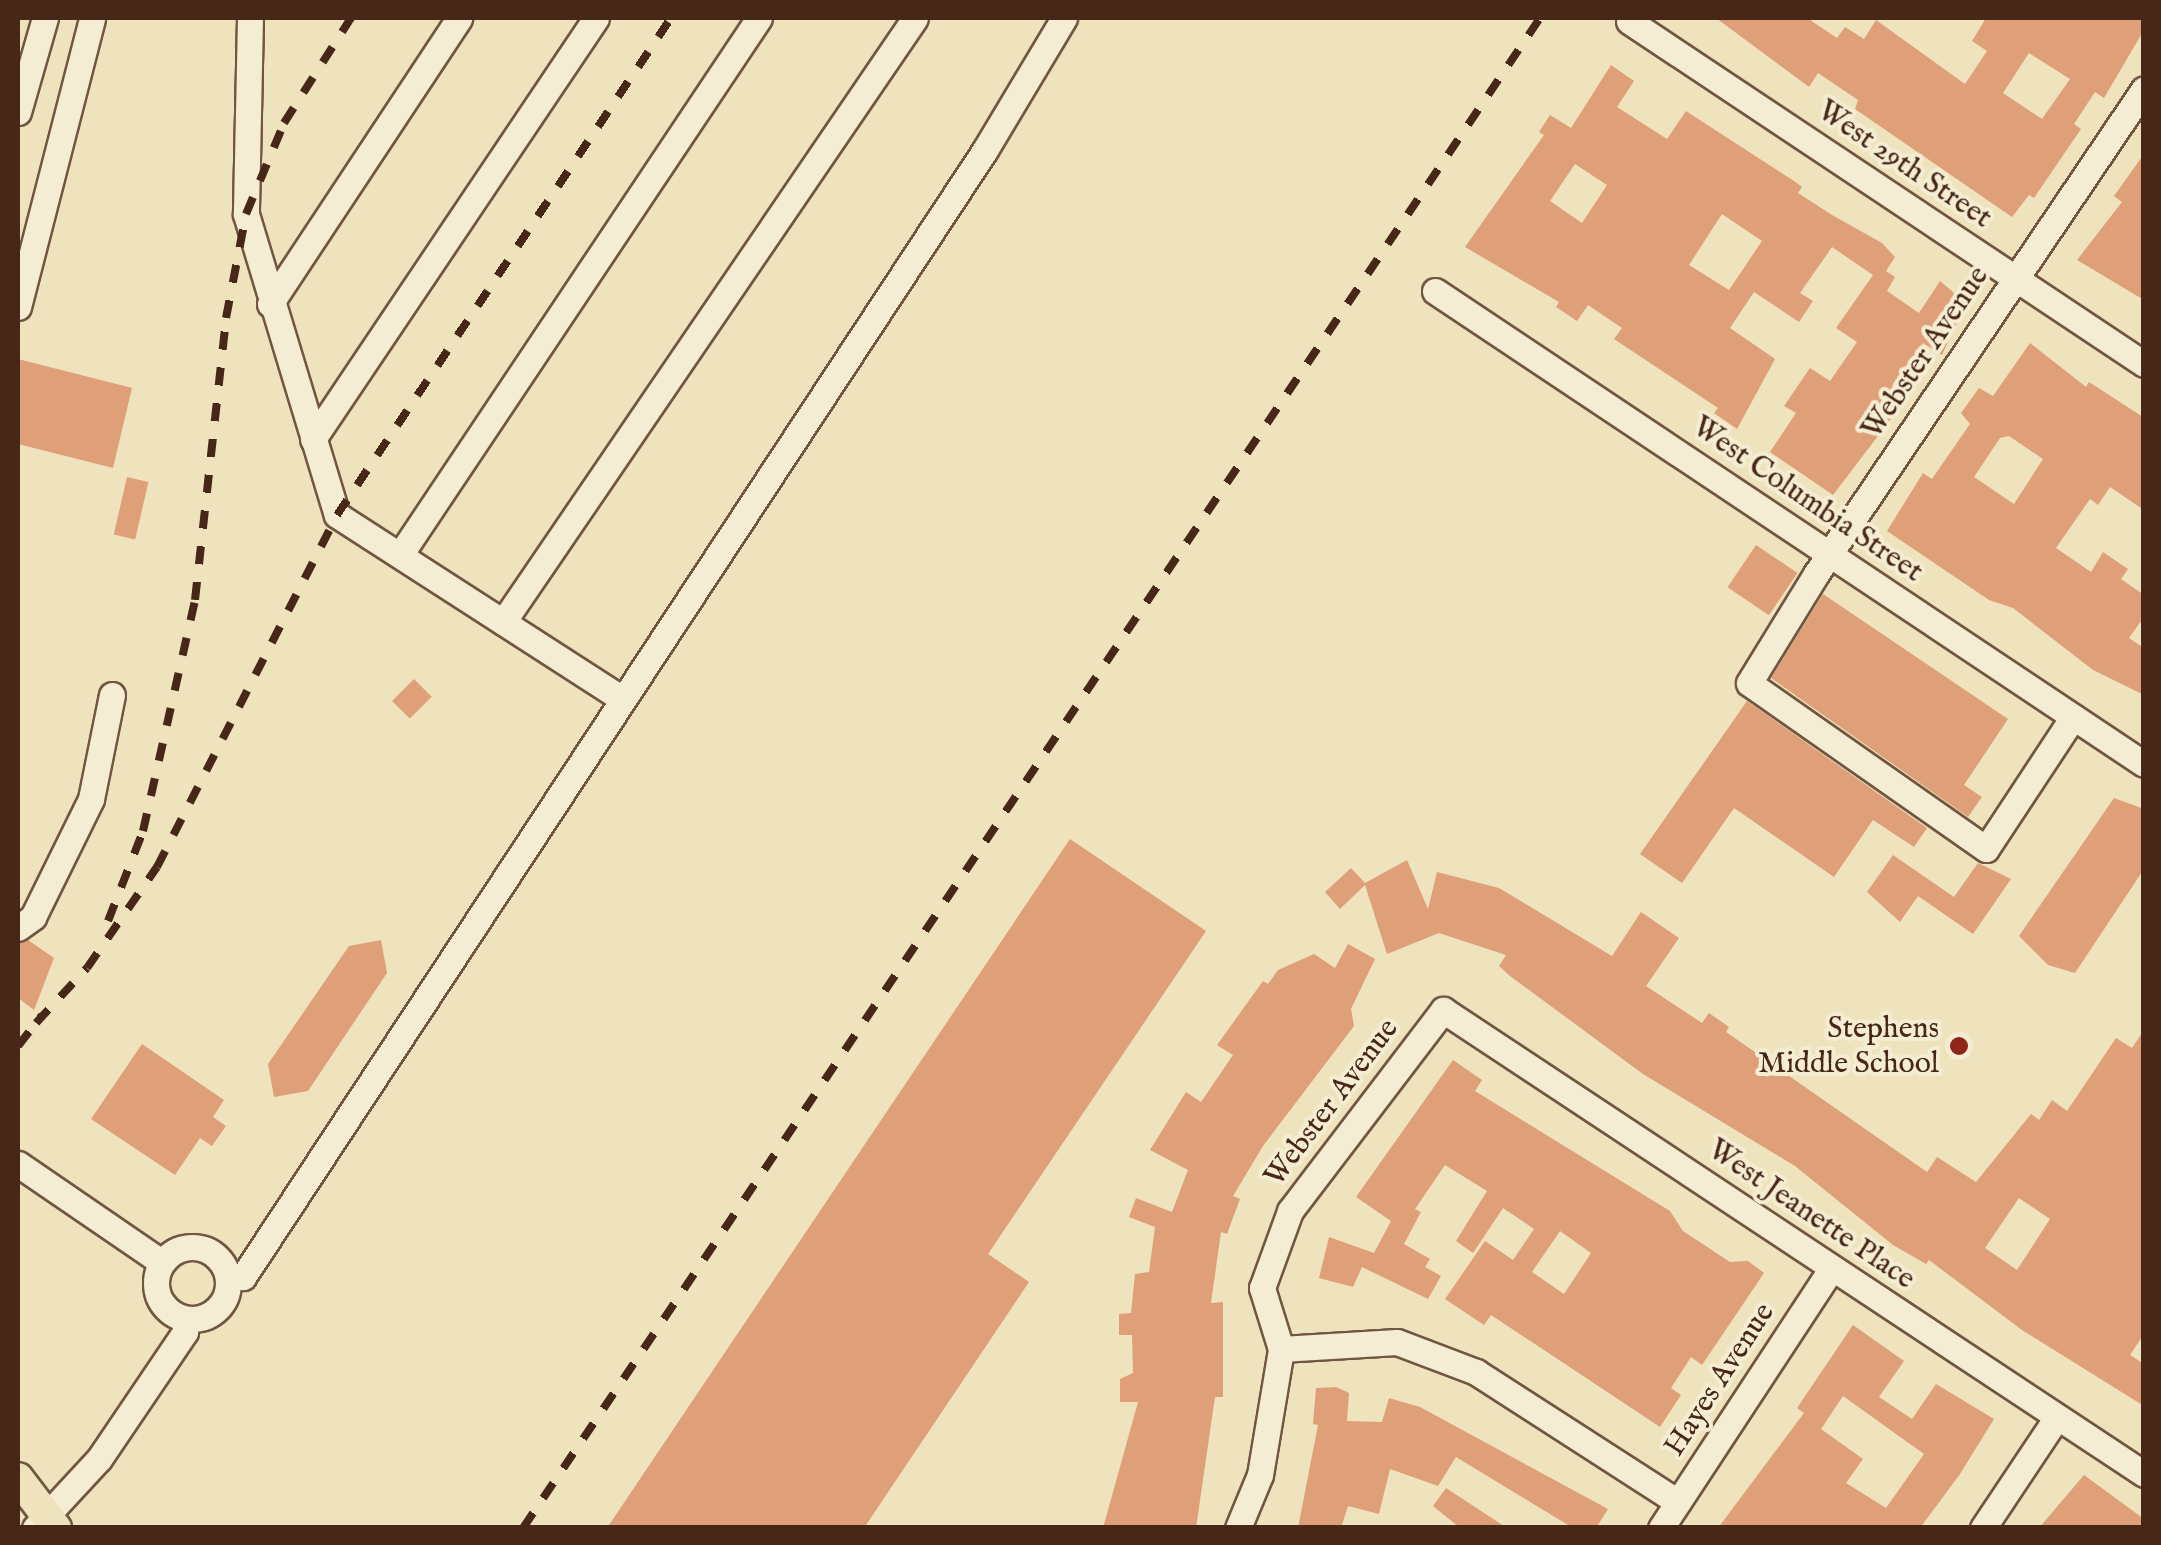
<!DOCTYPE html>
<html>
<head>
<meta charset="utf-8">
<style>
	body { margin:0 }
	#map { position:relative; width:2161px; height:1545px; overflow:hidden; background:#eee3bc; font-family:"IM FELL English",serif }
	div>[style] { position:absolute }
	.building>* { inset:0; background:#de9f79; transform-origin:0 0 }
	.roads { filter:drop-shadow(2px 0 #715641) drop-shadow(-2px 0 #715641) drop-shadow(0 2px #715641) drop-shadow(0 -2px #715641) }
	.minor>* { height:25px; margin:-12.5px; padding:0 12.5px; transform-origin:12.5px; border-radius:12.5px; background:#f4edd3 }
	.minor>.ring { margin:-12.5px; padding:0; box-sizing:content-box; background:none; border:25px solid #f4edd3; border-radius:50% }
	.major>* { height:30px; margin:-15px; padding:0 15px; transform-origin:15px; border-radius:15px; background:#eee3bc }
	.rail>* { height:8px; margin-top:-4px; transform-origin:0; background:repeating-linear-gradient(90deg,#472718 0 18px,transparent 0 36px) }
	.dots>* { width:28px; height:28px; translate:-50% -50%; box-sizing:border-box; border:5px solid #f4edd3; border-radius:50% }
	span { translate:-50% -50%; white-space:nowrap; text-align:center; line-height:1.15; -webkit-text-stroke:8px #f4edd3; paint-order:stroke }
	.street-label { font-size:30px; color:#472718 }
	.poi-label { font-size:30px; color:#472718 }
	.right { translate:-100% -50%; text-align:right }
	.frame { position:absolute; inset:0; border:20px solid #472718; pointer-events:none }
</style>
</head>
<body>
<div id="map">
	<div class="building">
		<i style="clip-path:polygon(evenodd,1716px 18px,1807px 18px,1837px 38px,1845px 27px,1864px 39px,1876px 20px,1965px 84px,1987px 51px,1972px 41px,1986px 18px,2144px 18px,2144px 30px,2104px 98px,2095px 92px,2074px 124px,2081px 129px,2034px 198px,2029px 195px,2012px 217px,1855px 109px,1858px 100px,1818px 73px,1809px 87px,1716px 18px,2029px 53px,2070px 79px,2042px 119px,2003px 93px,2029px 53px)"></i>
		<i style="clip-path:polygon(evenodd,1611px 65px,1634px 81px,1617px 107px,1667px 139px,1686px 111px,1794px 181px,1802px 187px,1798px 193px,1832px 215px,1882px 243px,1895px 257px,1886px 271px,1895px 277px,1887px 291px,1919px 313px,1940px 281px,1966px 303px,1942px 355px,1923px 343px,1892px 386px,1904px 394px,1900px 407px,1833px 495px,1770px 452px,1796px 413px,1784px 406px,1810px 368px,1830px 381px,1857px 342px,1836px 328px,1873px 275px,1832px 247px,1800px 293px,1813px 301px,1799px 322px,1754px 292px,1730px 328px,1775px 359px,1737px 429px,1714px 413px,1718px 408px,1614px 339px,1622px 328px,1588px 305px,1577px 321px,1556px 307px,1559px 302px,1465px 247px,1544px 135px,1539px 132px,1550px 115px,1571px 128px,1611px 65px,1575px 164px,1607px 185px,1582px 223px,1550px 201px,1575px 164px,1611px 65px,1722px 214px,1762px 241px,1729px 290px,1689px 265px,1722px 214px)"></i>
		<i style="clip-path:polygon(2144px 154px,2144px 300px,2077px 260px,2122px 202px,2114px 196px)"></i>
		<i style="clip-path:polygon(evenodd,2030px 343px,2086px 387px,2089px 382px,2143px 417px,2144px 510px,2110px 487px,2098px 505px,2090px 499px,2056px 548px,2091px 572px,2103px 552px,2128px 569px,2121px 579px,2144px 595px,2144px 617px,2129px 638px,2144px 648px,2144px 695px,2093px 670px,2013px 608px,1989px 600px,1887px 531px,1923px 473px,1932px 479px,1970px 424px,1961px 413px,1979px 388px,1993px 396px,2030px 343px,2009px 436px,2043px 459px,2014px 504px,1974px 477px,2000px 438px,2009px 436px)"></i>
		<i style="clip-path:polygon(18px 359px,132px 388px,113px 468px,18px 444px)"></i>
		<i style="left:127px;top:477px;width:22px;height:59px;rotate:13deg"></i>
		<i style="left:1756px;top:545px;width:50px;height:51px;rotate:34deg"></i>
		<i style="clip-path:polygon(1823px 594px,2008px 719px,1964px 785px,1982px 797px,1968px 817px,1771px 678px)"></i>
		<i style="left:414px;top:679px;width:25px;height:31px;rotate:45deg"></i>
		<i style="clip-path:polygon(1747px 701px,1927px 828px,1914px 847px,1873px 820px,1834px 877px,1734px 808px,1682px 883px,1640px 854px)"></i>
		<i style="clip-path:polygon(2114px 798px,2144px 809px,2144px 869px,2075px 973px,2048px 965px,2019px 936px)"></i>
		<i style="clip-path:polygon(1070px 839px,1206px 931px,988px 1254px,1029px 1282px,864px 1528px,607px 1528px)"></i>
		<i style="clip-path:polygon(1893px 855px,1954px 897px,1978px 863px,2011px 879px,1973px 934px,1918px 896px,1900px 922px,1867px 892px)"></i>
		<i style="clip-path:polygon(evenodd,1407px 860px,1428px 909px,1437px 872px,1499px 888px,1612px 956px,1641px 912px,1679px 938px,1646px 986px,1702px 1023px,1709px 1013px,1729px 1027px,1726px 1032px,1927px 1172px,1937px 1157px,1976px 1182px,2031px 1114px,2039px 1120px,2052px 1100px,2067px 1111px,2116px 1038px,2132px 1048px,2144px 1030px,2144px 1334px,2130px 1355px,2144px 1364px,2144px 1406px,2022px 1330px,1929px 1260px,1926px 1264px,1893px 1245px,1795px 1166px,1643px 1074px,1510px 976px,1499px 966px,1506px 955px,1439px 933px,1387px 954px,1365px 885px,1340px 909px,1325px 892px,1351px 868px,1365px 883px,1407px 860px,2019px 1198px,2050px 1219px,2017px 1270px,1985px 1248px,2019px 1198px)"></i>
		<i style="clip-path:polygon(28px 940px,54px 958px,34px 1010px,18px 998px,18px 944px)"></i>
		<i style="clip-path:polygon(381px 940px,387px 973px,308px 1091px,274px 1097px,268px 1064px,349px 946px)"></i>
		<i style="clip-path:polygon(1348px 944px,1375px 959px,1351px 1009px,1354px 1026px,1263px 1146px,1233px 1196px,1240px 1199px,1227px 1234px,1221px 1232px,1211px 1303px,1223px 1302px,1223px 1397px,1215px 1397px,1196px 1528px,1103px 1528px,1138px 1402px,1120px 1402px,1120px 1379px,1133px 1373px,1132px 1335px,1119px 1335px,1119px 1314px,1131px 1313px,1135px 1274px,1149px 1272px,1155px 1227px,1129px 1217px,1136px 1198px,1172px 1212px,1188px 1170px,1150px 1150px,1186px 1092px,1201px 1102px,1233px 1055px,1217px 1045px,1263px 981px,1268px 984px,1278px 970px,1314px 954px,1335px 968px)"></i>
		<i style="clip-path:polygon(142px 1044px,224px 1100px,213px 1117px,226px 1126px,212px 1146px,200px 1138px,175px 1175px,91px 1119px)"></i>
		<i style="clip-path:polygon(evenodd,1453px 1060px,1482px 1080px,1475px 1091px,1670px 1211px,1683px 1231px,1730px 1262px,1748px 1261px,1764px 1273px,1702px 1365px,1691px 1357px,1671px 1388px,1681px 1395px,1660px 1427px,1491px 1315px,1484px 1325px,1445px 1299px,1485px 1241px,1513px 1260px,1534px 1229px,1503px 1208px,1473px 1253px,1456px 1241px,1487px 1191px,1445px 1165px,1415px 1209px,1421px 1212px,1404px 1244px,1430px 1259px,1425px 1267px,1441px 1276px,1428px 1299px,1362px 1267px,1353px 1287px,1319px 1278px,1329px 1237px,1374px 1253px,1391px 1221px,1356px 1197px,1453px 1060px,1560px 1231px,1591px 1253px,1564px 1294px,1532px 1272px,1560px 1231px)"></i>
		<i style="clip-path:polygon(evenodd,1853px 1325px,1904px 1361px,1879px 1397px,1912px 1419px,1936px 1384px,1994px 1419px,1960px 1474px,1920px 1528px,1718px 1528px,1804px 1413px,1797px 1408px,1853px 1325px,1843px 1396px,1924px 1454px,1886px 1508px,1846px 1483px,1863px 1459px,1821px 1429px,1843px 1396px)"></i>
		<i style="clip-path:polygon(1336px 1387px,1349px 1393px,1347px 1421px,1382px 1422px,1389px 1398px,1420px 1407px,1608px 1509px,1596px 1528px,1573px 1528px,1456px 1457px,1438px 1486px,1390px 1469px,1379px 1514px,1348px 1506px,1341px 1528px,1298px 1528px,1318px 1425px,1313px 1424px,1316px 1388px)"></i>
		<i style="clip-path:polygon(2084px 1475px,2144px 1519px,2144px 1528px,2039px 1528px)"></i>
		<i style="clip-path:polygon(1446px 1488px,1507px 1528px,1459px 1527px,1433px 1506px)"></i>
	</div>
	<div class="roads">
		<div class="minor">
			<i style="left:250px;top:18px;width:196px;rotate:91.2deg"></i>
			<i style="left:246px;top:214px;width:314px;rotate:73.2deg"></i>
			<i style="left:337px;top:515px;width:339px;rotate:32.8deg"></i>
			<i style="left:1629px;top:21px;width:619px;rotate:33.66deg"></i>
			<i style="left:18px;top:112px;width:98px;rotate:-74deg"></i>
			<i style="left:1435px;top:291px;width:852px;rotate:33.71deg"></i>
			<i style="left:270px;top:304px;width:343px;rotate:-56.5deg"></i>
			<i style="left:18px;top:307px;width:298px;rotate:-75.6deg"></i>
			<i style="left:313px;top:439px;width:507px;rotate:-56.09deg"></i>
			<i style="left:400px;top:555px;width:646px;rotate:-56.24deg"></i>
			<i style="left:503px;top:622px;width:731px;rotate:-55.7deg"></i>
			<i style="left:2073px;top:717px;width:158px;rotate:123.4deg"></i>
			<i style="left:1986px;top:849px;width:289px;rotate:-145deg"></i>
			<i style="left:1749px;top:683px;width:128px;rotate:-58.4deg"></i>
			<i style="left:1816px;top:574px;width:585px;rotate:-55.93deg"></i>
			<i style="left:18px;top:928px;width:19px;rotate:-36deg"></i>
			<i style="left:33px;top:917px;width:131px;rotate:-63.8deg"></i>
			<i style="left:91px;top:799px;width:106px;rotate:-78.6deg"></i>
			<i style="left:18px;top:1164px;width:173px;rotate:34.4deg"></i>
			<i class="ring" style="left:156px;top:1247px;width:47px;height:47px"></i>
			<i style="left:228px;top:1275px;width:15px;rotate:8deg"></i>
			<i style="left:243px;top:1277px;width:1349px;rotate:-56.64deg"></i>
			<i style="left:985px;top:150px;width:154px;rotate:-59.1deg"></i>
			<i style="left:1281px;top:1349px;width:116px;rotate:-3.5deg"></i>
			<i style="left:1397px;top:1342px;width:85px;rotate:20.8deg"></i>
			<i style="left:1476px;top:1372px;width:240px;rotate:32.8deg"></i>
			<i style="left:35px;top:1528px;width:94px;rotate:-47.2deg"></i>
			<i style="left:99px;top:1459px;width:153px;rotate:-55.9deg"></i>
			<i style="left:185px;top:1332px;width:13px;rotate:-90deg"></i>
			<i style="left:1238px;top:1528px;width:57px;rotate:-67.5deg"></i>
			<i style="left:1260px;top:1475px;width:128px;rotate:-80.5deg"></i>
			<i style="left:1281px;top:1349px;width:64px;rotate:-107.3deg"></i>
			<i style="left:1262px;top:1288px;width:82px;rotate:-70deg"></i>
			<i style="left:1290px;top:1211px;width:253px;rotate:-52.7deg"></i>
			<i style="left:1443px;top:1010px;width:841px;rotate:33.5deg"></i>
			<i style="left:1661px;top:1528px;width:311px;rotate:-56.7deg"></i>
			<i style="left:1983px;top:1528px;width:133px;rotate:-56.3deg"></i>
		</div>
		<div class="major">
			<i style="left:18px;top:1478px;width:63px;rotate:52.8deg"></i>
		</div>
	</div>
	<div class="rail">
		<i style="left:108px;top:921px;width:97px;rotate:-68.7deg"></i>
		<i style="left:143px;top:831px;width:237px;rotate:-77.3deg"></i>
		<i style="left:195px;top:600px;width:284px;rotate:-83.7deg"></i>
		<i style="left:226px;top:318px;width:106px;rotate:-79.1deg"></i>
		<i style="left:246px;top:214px;width:99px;rotate:-67.3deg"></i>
		<i style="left:284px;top:123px;width:125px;rotate:-57.5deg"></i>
		<i style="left:36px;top:1023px;width:75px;rotate:-47.2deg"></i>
		<i style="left:87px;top:968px;width:123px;rotate:-55.3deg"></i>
		<i style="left:157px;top:867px;width:395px;rotate:-62.9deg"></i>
		<i style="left:337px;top:515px;width:599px;rotate:-56.1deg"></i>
		<i style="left:18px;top:1046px;width:39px;rotate:-52deg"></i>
		<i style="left:523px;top:1528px;width:1821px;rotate:-56.04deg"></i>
	</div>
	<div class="dots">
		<i style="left:1959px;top:1046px;background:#8f2418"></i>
	</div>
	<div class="street-label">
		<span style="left:1904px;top:165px;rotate:34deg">West 29th Street</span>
		<span style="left:1926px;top:353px;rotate:-56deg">Webster Avenue</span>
		<span style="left:1807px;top:500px;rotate:34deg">West Columbia Street</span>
		<span style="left:1332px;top:1103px;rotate:-53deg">Webster Avenue</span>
		<span style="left:1811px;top:1215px;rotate:34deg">West Jeanette Place</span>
		<span style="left:1720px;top:1380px;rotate:-57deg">Hayes Avenue</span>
	</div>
	<div class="poi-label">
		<span class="right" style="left:1939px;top:1046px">Stephens<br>Middle School</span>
	</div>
	<div class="frame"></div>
</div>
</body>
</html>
